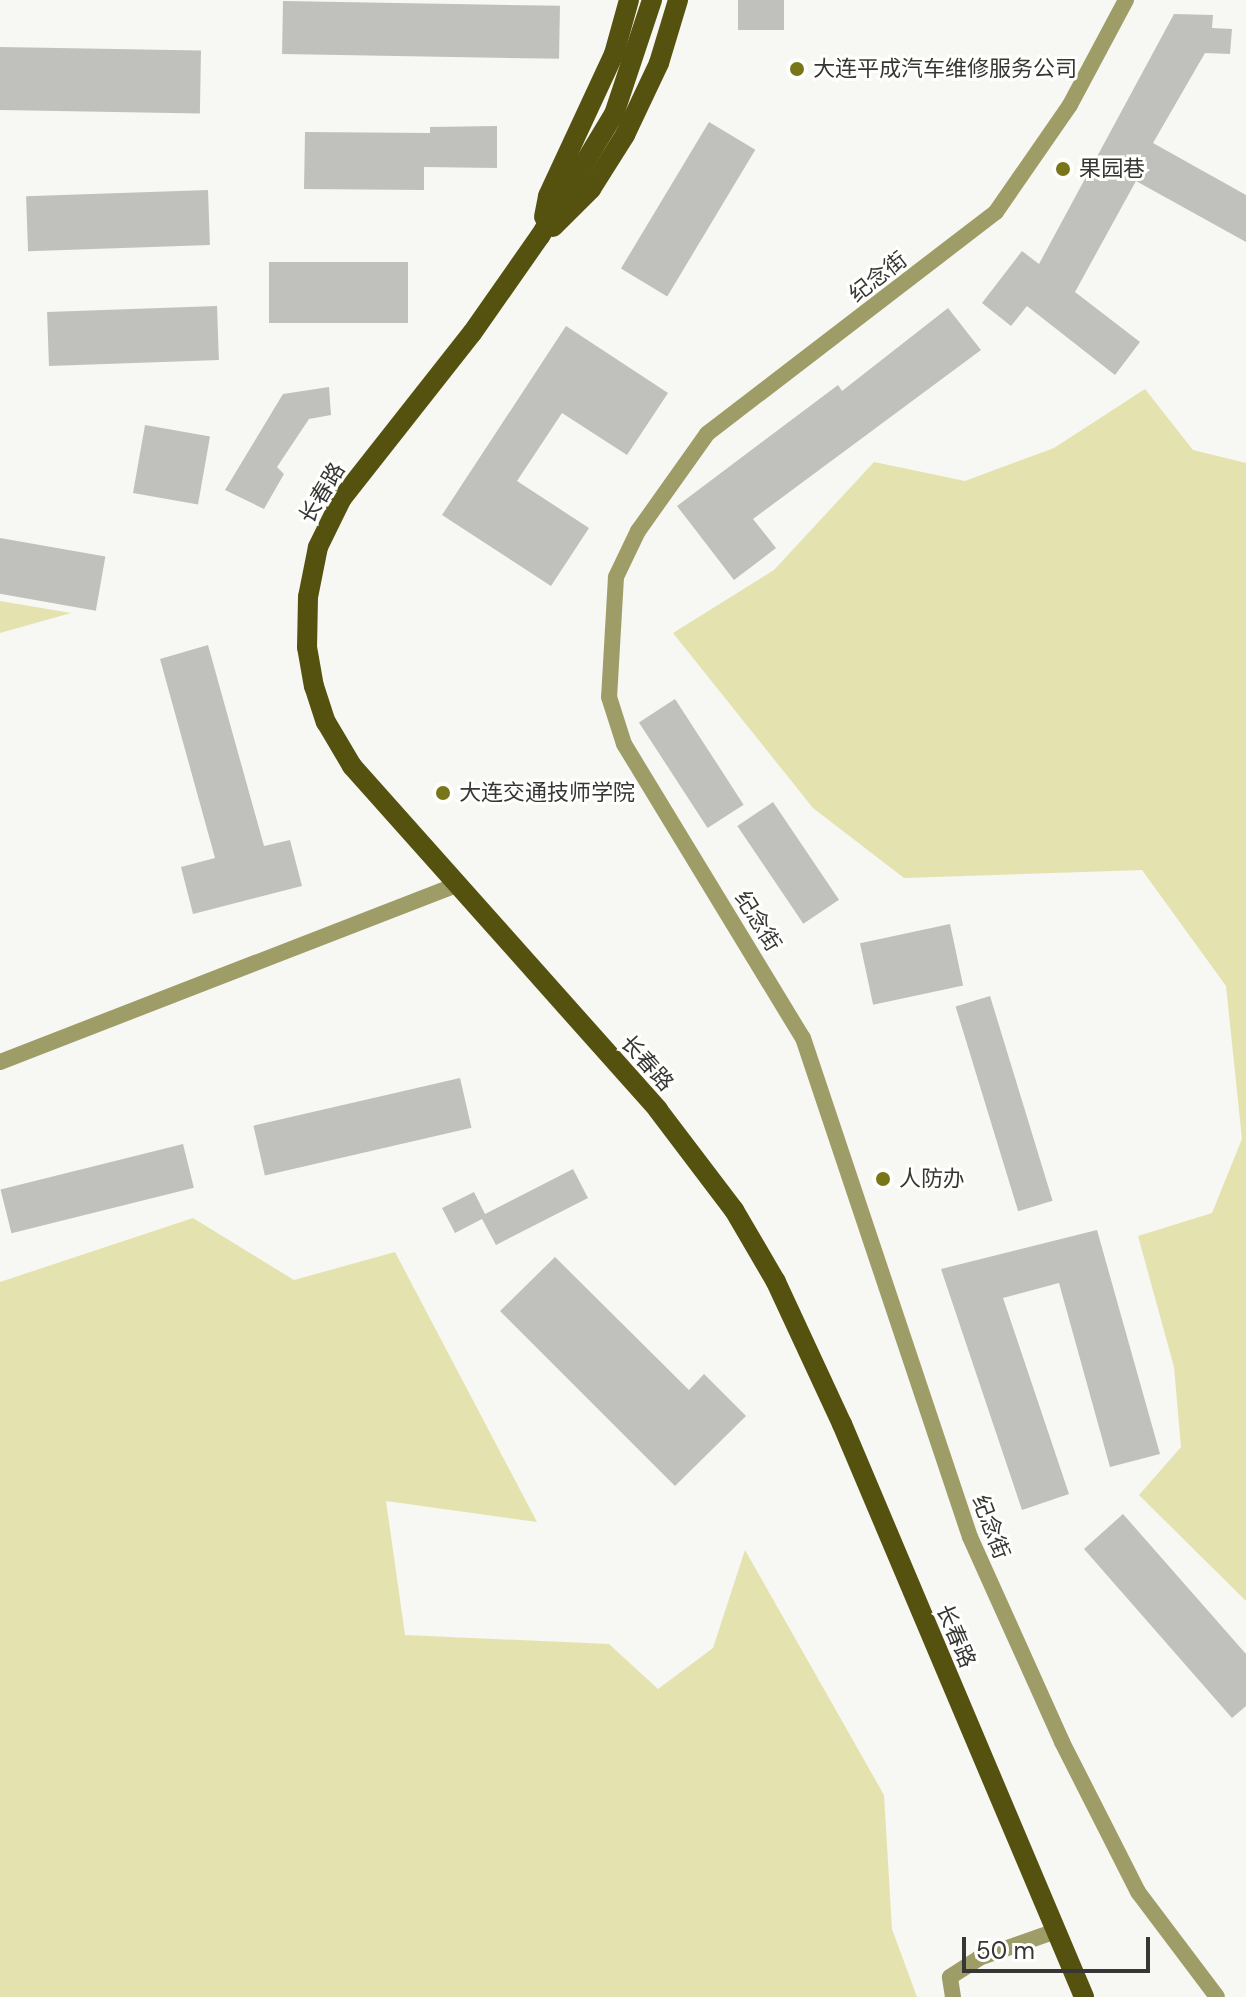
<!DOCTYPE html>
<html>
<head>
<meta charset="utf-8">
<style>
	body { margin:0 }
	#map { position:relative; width:1246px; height:1997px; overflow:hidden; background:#f7f7f3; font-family:"DM Sans","Noto Sans SC",sans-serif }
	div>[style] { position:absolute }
	.green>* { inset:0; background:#e4e3af }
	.building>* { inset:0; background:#c0c0bd; transform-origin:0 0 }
	.street>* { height:16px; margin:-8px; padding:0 8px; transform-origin:8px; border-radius:8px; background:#9f9d67 }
	.primary>* { height:20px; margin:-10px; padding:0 10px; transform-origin:10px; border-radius:10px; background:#555210 }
	.dots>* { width:22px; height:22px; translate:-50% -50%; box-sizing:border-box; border:4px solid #fffffe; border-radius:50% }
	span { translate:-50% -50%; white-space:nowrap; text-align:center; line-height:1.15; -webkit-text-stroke:6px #fffffe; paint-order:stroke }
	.poi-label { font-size:22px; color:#363634 }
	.left { translate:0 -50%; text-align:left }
	.street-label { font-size:22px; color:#363634 }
	.scale { position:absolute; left:962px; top:1937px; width:188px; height:36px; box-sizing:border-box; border:4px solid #363634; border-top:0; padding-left:10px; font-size:24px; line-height:28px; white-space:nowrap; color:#363634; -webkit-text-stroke:6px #fffffe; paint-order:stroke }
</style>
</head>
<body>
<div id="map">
	<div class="green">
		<i style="clip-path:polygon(1145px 389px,1193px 450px,1246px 463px,1246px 1601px,1139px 1495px,1181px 1447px,1174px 1367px,1138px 1236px,1212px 1213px,1242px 1139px,1226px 986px,1142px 870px,904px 878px,813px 808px,673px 633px,774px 570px,874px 462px,965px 481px,1054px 448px)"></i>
		<i style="clip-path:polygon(0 601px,71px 613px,0 633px)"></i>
		<i style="clip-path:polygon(193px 1218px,294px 1280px,395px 1252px,537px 1522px,386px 1501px,405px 1635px,609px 1644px,658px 1689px,713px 1648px,745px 1550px,884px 1795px,892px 1929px,917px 1997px,0 1997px,0 1282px)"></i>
	</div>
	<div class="building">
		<i style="left:738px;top:0;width:46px;height:30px"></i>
		<i style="left:283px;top:1px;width:277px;height:53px;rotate:1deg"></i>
		<i style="clip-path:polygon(1174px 14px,1213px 15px,1212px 28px,1232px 29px,1230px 54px,1205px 53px,1153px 143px,1246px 195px,1246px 242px,1136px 181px,1075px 292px,1140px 342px,1115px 375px,1027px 306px,1011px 326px,982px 303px,1022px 251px,1039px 264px)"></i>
		<i style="left:0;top:47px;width:201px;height:63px;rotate:1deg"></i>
		<i style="left:709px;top:122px;width:54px;height:171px;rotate:31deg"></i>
		<i style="clip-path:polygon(497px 126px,497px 168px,424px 167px,424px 190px,304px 189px,305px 132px,430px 133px,430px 127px)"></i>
		<i style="left:208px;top:190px;width:55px;height:182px;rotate:88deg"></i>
		<i style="left:269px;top:262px;width:139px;height:61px"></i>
		<i style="left:217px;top:306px;width:54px;height:170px;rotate:88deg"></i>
		<i style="clip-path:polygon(948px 308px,981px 350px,753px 519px,776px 548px,734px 580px,677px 506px,838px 385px,842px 391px)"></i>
		<i style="clip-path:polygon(566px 326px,668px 393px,627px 455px,562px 413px,517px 481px,589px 528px,551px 586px,442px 515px)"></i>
		<i style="clip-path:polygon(329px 387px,331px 415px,309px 419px,277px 467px,284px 474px,264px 509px,225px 490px,283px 394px)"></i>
		<i style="left:145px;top:425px;width:66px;height:69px;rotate:10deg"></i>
		<i style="left:0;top:538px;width:107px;height:55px;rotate:10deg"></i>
		<i style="clip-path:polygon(208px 645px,264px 846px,290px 840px,302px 886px,193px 914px,181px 867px,215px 858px,160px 659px)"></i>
		<i style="left:675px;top:699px;width:126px;height:43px;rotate:57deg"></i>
		<i style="left:773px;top:802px;width:118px;height:43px;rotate:56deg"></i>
		<i style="left:950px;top:924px;width:63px;height:92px;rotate:78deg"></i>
		<i style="left:990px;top:996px;width:214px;height:36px;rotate:73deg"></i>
		<i style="left:460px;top:1078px;width:51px;height:212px;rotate:77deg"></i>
		<i style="left:183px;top:1144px;width:45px;height:188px;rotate:76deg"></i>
		<i style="clip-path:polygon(573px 1169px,588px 1198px,496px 1245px,482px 1219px,455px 1233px,442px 1208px,474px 1192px,485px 1214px)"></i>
		<i style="clip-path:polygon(1097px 1230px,1160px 1454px,1110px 1467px,1059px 1283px,1003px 1298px,1069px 1494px,1022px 1510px,941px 1269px)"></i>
		<i style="clip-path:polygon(555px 1257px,689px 1390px,704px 1374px,746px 1416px,675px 1486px,500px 1311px)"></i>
		<i style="clip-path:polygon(1123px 1514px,1246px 1654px,1246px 1706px,1232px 1718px,1084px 1549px)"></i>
	</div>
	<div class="street">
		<i style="left:1126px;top:0;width:119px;rotate:118.1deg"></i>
		<i style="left:1070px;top:105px;width:130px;rotate:124.7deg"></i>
		<i style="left:996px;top:212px;width:364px;rotate:142.5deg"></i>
		<i style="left:707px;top:434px;width:119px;rotate:125.4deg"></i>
		<i style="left:638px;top:531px;width:51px;rotate:115.6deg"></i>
		<i style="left:616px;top:577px;width:120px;rotate:93.3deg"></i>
		<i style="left:609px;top:697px;width:49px;rotate:72.3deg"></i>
		<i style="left:624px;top:744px;width:344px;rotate:58.7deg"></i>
		<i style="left:803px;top:1038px;width:526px;rotate:71.5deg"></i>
		<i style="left:970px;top:1537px;width:225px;rotate:65.8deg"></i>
		<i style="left:1062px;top:1742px;width:168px;rotate:63.1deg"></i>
		<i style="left:1138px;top:1892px;width:131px;rotate:53deg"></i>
		<i style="left:0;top:1062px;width:486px;rotate:-21.2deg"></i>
		<i style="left:953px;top:1997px;width:20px;rotate:-99deg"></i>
		<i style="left:950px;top:1977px;width:35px;rotate:-33deg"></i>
		<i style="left:979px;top:1958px;width:78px;rotate:-19.4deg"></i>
	</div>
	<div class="primary">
		<i style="left:652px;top:0;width:120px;rotate:108.4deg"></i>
		<i style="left:614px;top:114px;width:143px;rotate:121.2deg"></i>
		<i style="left:540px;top:236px;width:118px;rotate:125deg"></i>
		<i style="left:472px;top:333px;width:210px;rotate:128.2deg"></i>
		<i style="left:342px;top:498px;width:55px;rotate:116.1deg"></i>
		<i style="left:318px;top:547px;width:51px;rotate:101.3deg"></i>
		<i style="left:308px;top:597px;width:50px;rotate:91.1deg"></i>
		<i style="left:307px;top:647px;width:40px;rotate:80deg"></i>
		<i style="left:314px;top:686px;width:38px;rotate:72deg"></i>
		<i style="left:326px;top:722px;width:51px;rotate:59.4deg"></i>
		<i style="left:352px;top:766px;width:460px;rotate:48.3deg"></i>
		<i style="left:658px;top:1110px;width:126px;rotate:52.8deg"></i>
		<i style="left:734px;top:1210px;width:83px;rotate:59.7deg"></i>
		<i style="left:776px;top:1282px;width:157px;rotate:65.1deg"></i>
		<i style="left:842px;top:1424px;width:622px;rotate:67.1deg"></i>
		<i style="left:544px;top:217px;width:21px;rotate:-79deg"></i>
		<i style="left:548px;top:196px;width:157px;rotate:-65.1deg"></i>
		<i style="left:614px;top:54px;width:56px;rotate:-74.5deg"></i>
		<i style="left:553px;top:227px;width:54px;rotate:-45deg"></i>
		<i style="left:591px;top:189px;width:64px;rotate:-57.8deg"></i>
		<i style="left:625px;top:135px;width:80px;rotate:-64.7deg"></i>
		<i style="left:659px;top:63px;width:66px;rotate:-73.2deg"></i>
	</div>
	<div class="dots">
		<i style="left:797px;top:69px;background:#79761a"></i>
		<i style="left:1063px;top:169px;background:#79761a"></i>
		<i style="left:443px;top:793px;background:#79761a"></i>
		<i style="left:883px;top:1179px;background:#79761a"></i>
	</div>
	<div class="poi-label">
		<span class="left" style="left:813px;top:69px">大连平成汽车维修服务公司</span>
		<span class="left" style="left:1079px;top:169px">果园巷</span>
		<span class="left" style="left:459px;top:793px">大连交通技师学院</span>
		<span class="left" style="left:899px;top:1179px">人防办</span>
	</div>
	<div class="street-label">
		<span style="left:878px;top:277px;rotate:-38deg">纪念街</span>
		<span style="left:322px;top:493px;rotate:-59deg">长春路</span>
		<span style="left:758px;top:921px;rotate:58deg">纪念街</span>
		<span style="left:647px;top:1063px;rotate:48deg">长春路</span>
		<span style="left:991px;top:1527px;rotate:69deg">纪念街</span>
		<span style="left:956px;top:1636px;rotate:67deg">长春路</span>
	</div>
	<div class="scale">50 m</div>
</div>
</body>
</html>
